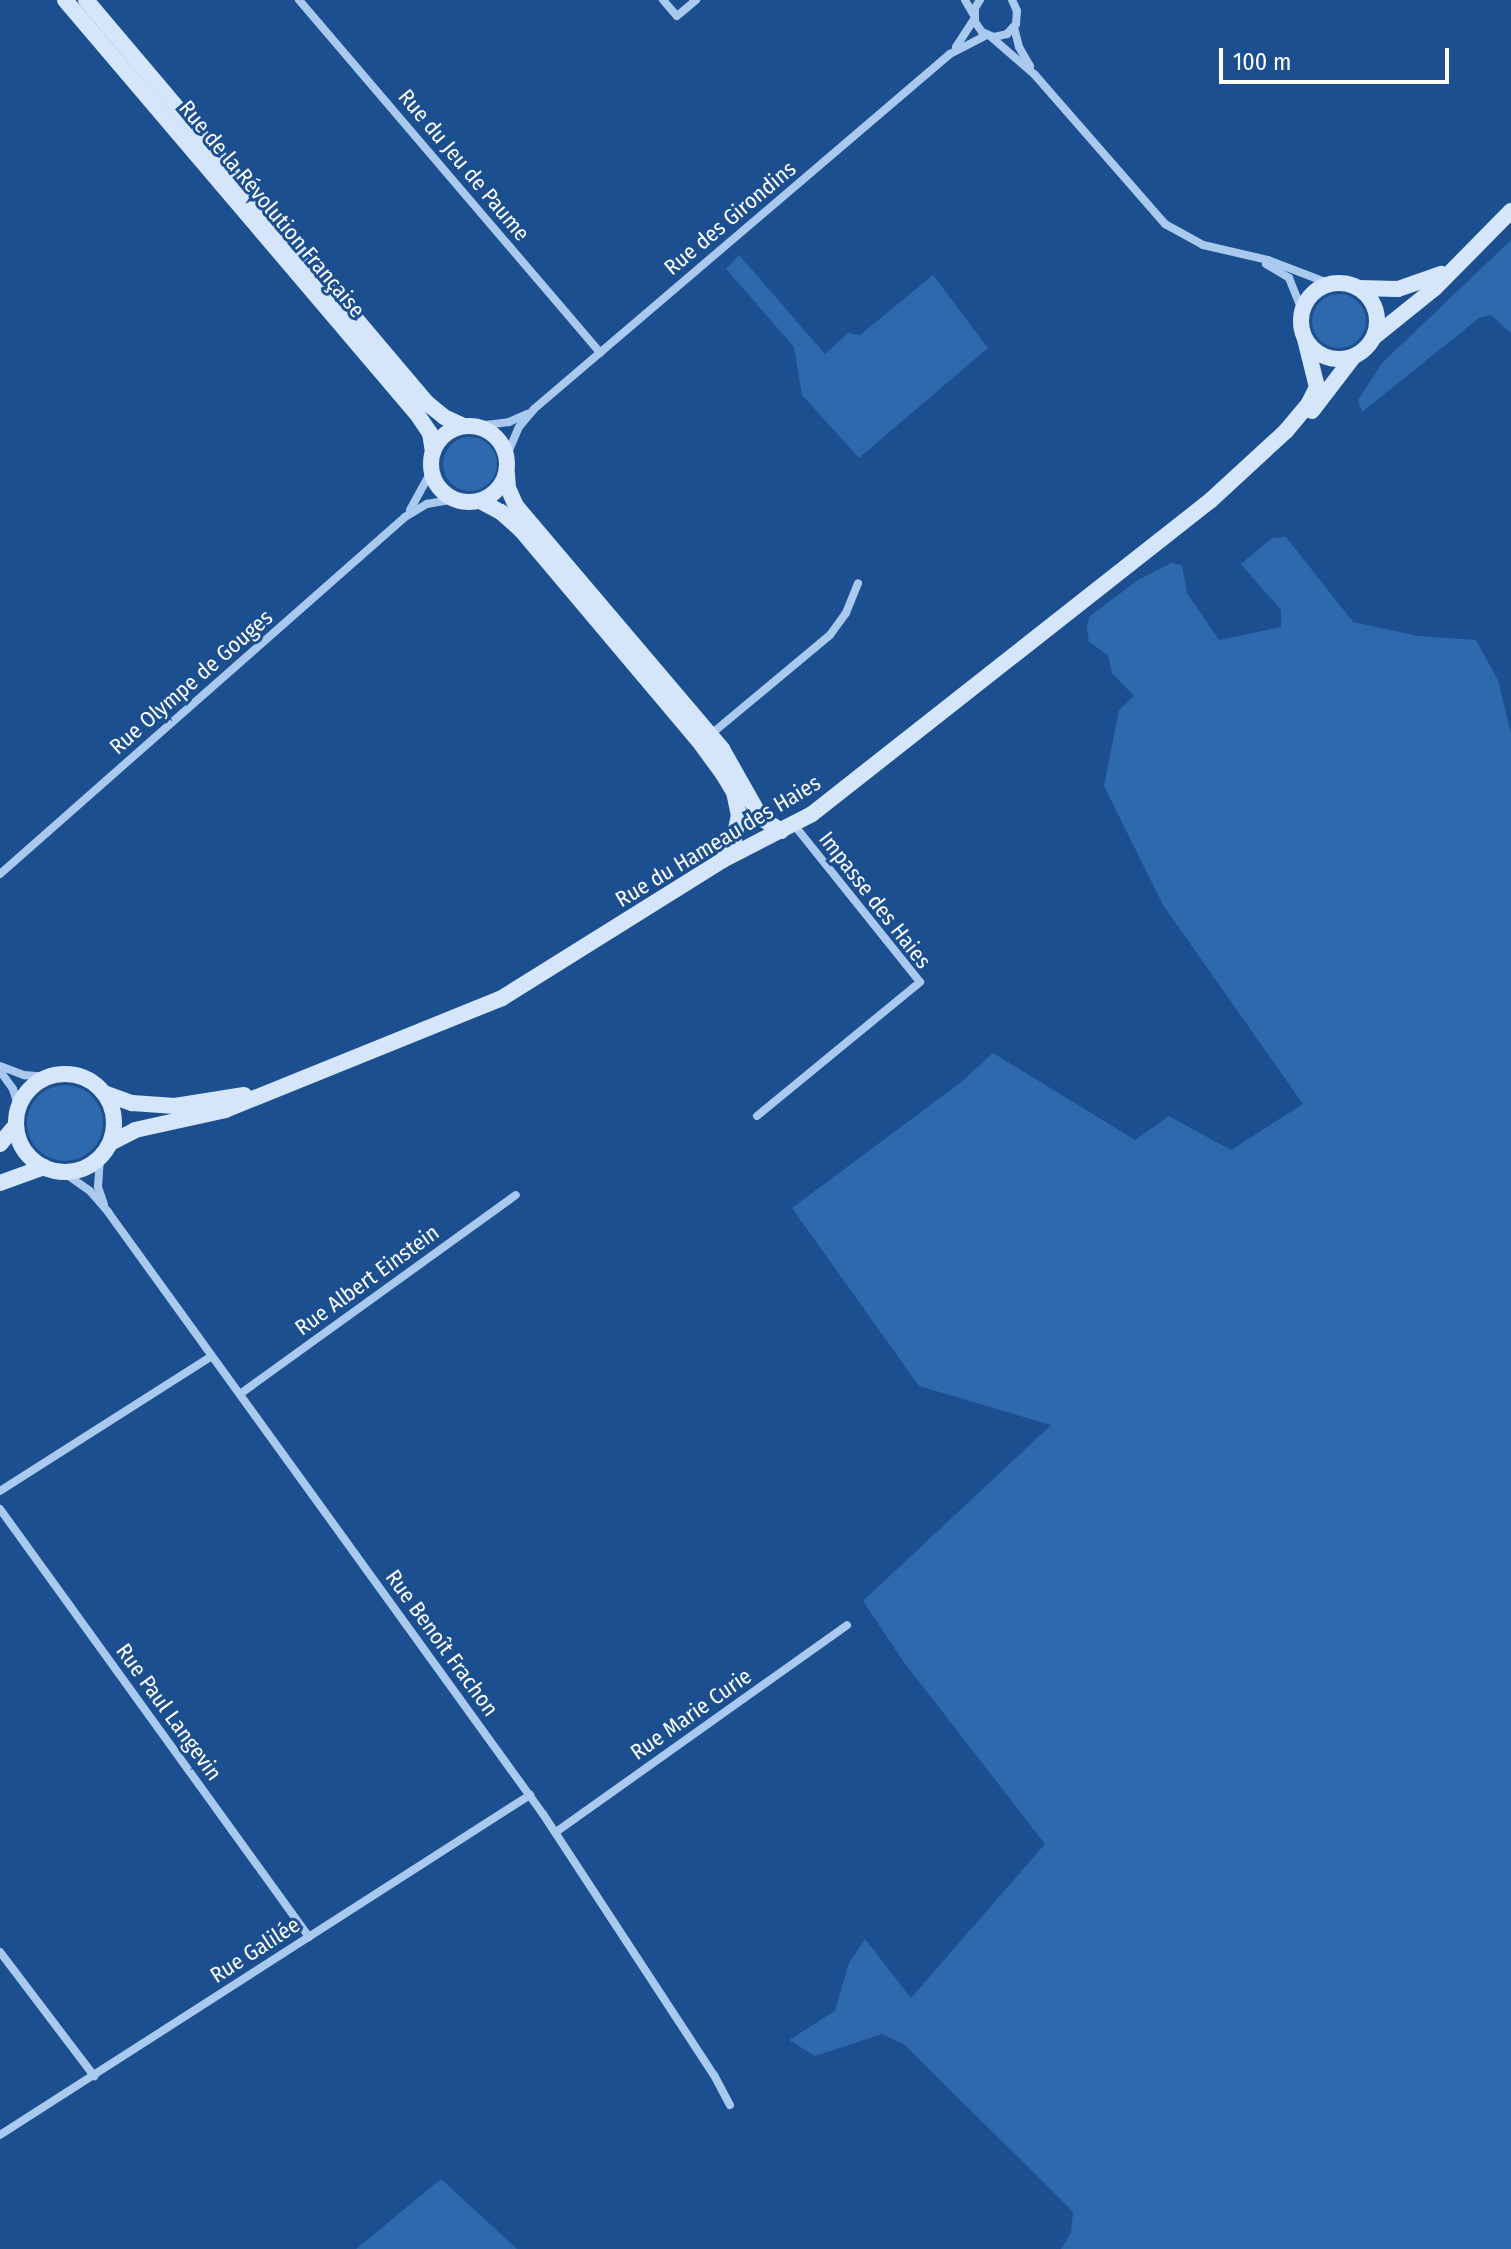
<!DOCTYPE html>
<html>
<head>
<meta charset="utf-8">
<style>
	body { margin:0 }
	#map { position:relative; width:1511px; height:2249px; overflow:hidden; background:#1b4f8f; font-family:"Fira Sans Condensed",sans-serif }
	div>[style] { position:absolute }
	.green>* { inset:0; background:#2e69ad }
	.round { border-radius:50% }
	.street>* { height:8px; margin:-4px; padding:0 4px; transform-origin:4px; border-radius:4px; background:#a9c9ee }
	.secondary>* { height:16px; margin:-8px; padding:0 8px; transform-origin:8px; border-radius:8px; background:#d6e6fa }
	.secondary>.ring { margin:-8px; padding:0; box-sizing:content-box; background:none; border:16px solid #d6e6fa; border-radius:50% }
	span { translate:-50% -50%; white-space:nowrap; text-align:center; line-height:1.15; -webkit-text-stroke:6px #1b4f8f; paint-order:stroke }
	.street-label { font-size:22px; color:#fff }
	.scale { position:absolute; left:1219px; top:48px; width:230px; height:36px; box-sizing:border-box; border:4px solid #fff; border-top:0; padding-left:10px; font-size:24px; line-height:28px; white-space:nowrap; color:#fff; -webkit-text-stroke:6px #1b4f8f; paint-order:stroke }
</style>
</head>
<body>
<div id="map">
	<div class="green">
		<i style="clip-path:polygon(1511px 240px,1511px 333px,1491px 315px,1479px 318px,1362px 412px,1358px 400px,1382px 363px)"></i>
		<i style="clip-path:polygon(739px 255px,825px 354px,848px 333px,860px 335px,933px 275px,988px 348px,859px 458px,802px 395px,794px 347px,726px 269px)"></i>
		<i class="round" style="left:1312px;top:294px;width:54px;height:54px"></i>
		<i class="round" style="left:443px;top:437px;width:54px;height:54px"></i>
		<i style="clip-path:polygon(1286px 537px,1353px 622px,1418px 636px,1476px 640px,1498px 680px,1511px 734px,1511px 2249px,1061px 2249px,1071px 2233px,1073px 2212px,905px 2045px,882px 2034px,815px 2056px,789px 2040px,835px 2011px,849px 1963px,865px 1939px,911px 1998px,1045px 1844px,903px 1661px,863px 1601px,1051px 1425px,919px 1386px,792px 1208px,960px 1083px,993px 1053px,1135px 1140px,1169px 1116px,1231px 1150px,1303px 1104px,1163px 905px,1104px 786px,1119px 710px,1134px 696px,1112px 673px,1108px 655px,1089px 642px,1087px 629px,1089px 617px,1138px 580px,1171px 563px,1182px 565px,1187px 593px,1219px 640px,1281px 627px,1281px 610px,1241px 564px,1272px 538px)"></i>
		<i class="round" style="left:27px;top:1085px;width:76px;height:76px"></i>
		<i style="clip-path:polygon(441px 2179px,517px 2249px,356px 2249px)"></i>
	</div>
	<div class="street">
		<i style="left:299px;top:0;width:464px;rotate:49.5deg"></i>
		<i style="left:663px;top:0;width:21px;rotate:49deg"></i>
		<i style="left:677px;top:16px;width:25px;rotate:-40deg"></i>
		<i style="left:965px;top:0;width:16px;rotate:60deg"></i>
		<i style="left:980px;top:0;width:9px;rotate:122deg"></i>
		<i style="left:975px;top:8px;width:14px;rotate:90deg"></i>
		<i style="left:975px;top:22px;width:12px;rotate:55deg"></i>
		<i style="left:982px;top:32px;width:13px;rotate:23deg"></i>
		<i style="left:994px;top:37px;width:13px;rotate:-13deg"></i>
		<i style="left:1007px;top:34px;width:13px;rotate:-48deg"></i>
		<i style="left:1016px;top:24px;width:13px;rotate:-86deg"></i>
		<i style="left:1017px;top:11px;width:12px;rotate:-114deg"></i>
		<i style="left:1014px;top:27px;width:21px;rotate:76deg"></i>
		<i style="left:1019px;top:47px;width:22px;rotate:60deg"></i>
		<i style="left:990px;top:36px;width:60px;rotate:40.9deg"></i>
		<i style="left:1035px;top:75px;width:198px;rotate:48.9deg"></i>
		<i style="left:1165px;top:224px;width:43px;rotate:28.9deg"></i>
		<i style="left:1203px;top:245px;width:67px;rotate:13deg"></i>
		<i style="left:1268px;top:260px;width:67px;rotate:20.9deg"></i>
		<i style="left:956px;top:47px;width:33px;rotate:-57deg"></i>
		<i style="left:1266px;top:264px;width:27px;rotate:31deg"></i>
		<i style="left:1289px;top:278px;width:35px;rotate:68deg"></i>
		<i style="left:477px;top:426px;width:32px;rotate:-7deg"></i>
		<i style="left:509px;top:422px;width:20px;rotate:-24deg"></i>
		<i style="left:507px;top:455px;width:30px;rotate:-67deg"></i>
		<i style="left:519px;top:427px;width:23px;rotate:-50deg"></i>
		<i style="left:534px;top:409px;width:547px;rotate:-40.48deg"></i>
		<i style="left:950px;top:54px;width:42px;rotate:-27.2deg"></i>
		<i style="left:410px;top:510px;width:46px;rotate:-61.2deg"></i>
		<i style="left:710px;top:735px;width:156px;rotate:-39.8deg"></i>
		<i style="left:830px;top:635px;width:27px;rotate:-54deg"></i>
		<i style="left:846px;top:613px;width:32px;rotate:-68deg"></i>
		<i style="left:0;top:874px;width:540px;rotate:-41.4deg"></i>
		<i style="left:405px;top:517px;width:26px;rotate:-31deg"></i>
		<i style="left:427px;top:504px;width:27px;rotate:-10deg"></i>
		<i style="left:0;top:1066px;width:26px;rotate:21deg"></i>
		<i style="left:24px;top:1075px;width:24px;rotate:5deg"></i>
		<i style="left:0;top:1071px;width:22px;rotate:54deg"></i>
		<i style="left:13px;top:1089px;width:21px;rotate:73deg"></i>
		<i style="left:757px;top:1116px;width:211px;rotate:-39.4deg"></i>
		<i style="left:920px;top:982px;width:201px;rotate:-128.7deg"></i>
		<i style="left:100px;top:1158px;width:29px;rotate:94deg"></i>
		<i style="left:98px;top:1187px;width:18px;rotate:71deg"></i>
		<i style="left:63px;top:1172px;width:33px;rotate:35deg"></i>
		<i style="left:90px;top:1191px;width:28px;rotate:49deg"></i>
		<i style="left:108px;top:1212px;width:743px;rotate:54.15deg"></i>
		<i style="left:543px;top:1814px;width:312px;rotate:56.8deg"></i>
		<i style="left:714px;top:2075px;width:34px;rotate:62deg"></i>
		<i style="left:240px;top:1394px;width:340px;rotate:-35.8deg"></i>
		<i style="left:0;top:1491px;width:251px;rotate:-32.5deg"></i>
		<i style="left:0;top:1509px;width:528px;rotate:54.17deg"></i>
		<i style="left:556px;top:1832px;width:357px;rotate:-35.4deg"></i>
		<i style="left:0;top:1952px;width:156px;rotate:52.8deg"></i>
		<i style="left:0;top:2135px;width:630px;rotate:-32.68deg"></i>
	</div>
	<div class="secondary">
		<i style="left:65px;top:0;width:543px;rotate:49.63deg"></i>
		<i style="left:417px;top:414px;width:23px;rotate:56deg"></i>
		<i style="left:430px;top:433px;width:19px;rotate:81deg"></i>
		<i style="left:86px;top:0;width:528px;rotate:49.76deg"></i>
		<i style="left:427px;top:403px;width:22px;rotate:39deg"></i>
		<i style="left:444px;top:417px;width:21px;rotate:25deg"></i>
		<i class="ring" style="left:1301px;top:283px;width:60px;height:60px"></i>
		<i style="left:1358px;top:288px;width:40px;rotate:1.4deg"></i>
		<i style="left:1398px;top:289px;width:46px;rotate:-19.2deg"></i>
		<i style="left:1374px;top:337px;width:78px;rotate:-38.8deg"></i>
		<i style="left:1435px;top:288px;width:108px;rotate:-45.4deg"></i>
		<i style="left:1312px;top:411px;width:69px;rotate:-52.6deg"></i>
		<i class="ring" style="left:431px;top:426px;width:60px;height:60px"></i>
		<i style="left:507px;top:474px;width:14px;rotate:86deg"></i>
		<i style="left:508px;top:488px;width:20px;rotate:66deg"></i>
		<i style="left:516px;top:506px;width:319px;rotate:49.7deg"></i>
		<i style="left:722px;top:749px;width:79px;rotate:60.5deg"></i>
		<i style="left:761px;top:818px;width:24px;rotate:33deg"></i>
		<i style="left:480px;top:501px;width:24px;rotate:28deg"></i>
		<i style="left:501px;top:512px;width:28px;rotate:42deg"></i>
		<i style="left:522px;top:531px;width:275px;rotate:49.9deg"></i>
		<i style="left:699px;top:741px;width:41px;rotate:54deg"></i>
		<i style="left:723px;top:774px;width:21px;rotate:59deg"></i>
		<i style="left:734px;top:792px;width:24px;rotate:78deg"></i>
		<i style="left:739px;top:815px;width:25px;rotate:102deg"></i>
		<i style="left:734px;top:839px;width:22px;rotate:117deg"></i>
		<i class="ring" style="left:16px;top:1074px;width:82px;height:82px"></i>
		<i style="left:104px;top:1093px;width:30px;rotate:20deg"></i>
		<i style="left:132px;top:1103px;width:43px;rotate:4deg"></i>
		<i style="left:175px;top:1106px;width:70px;rotate:-9.1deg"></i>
		<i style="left:110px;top:1143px;width:28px;rotate:-27deg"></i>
		<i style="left:135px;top:1130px;width:92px;rotate:-12.5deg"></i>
		<i style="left:225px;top:1110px;width:299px;rotate:-22deg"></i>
		<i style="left:502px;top:998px;width:261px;rotate:-32deg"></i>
		<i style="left:723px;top:860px;width:100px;rotate:-27.3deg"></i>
		<i style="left:812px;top:814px;width:508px;rotate:-38.2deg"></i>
		<i style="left:1211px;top:500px;width:102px;rotate:-42.6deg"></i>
		<i style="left:1286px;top:431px;width:34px;rotate:-50deg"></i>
		<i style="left:1308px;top:405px;width:20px;rotate:-63deg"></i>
		<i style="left:1317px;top:387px;width:49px;rotate:-104deg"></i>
		<i style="left:0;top:1144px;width:25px;rotate:-50deg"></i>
		<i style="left:0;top:1183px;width:47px;rotate:-20deg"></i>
	</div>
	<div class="street-label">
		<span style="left:464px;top:165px;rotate:50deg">Rue du Jeu de Paume</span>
		<span style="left:272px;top:209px;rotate:50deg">Rue de la Révolution Française</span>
		<span style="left:730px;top:218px;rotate:-40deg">Rue des Girondins</span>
		<span style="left:191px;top:682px;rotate:-41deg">Rue Olympe de Gouges</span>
		<span style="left:718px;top:841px;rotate:-31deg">Rue du Hameau des Haies</span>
		<span style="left:875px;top:900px;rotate:52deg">Impasse des Haies</span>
		<span style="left:367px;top:1280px;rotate:-36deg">Rue Albert Einstein</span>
		<span style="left:442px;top:1643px;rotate:54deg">Rue Benoît Frachon</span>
		<span style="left:169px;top:1712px;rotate:54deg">Rue Paul Langevin</span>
		<span style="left:691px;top:1714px;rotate:-35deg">Rue Marie Curie</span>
		<span style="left:255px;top:1950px;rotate:-33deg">Rue Galilée</span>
	</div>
	<div class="scale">100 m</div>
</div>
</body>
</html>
